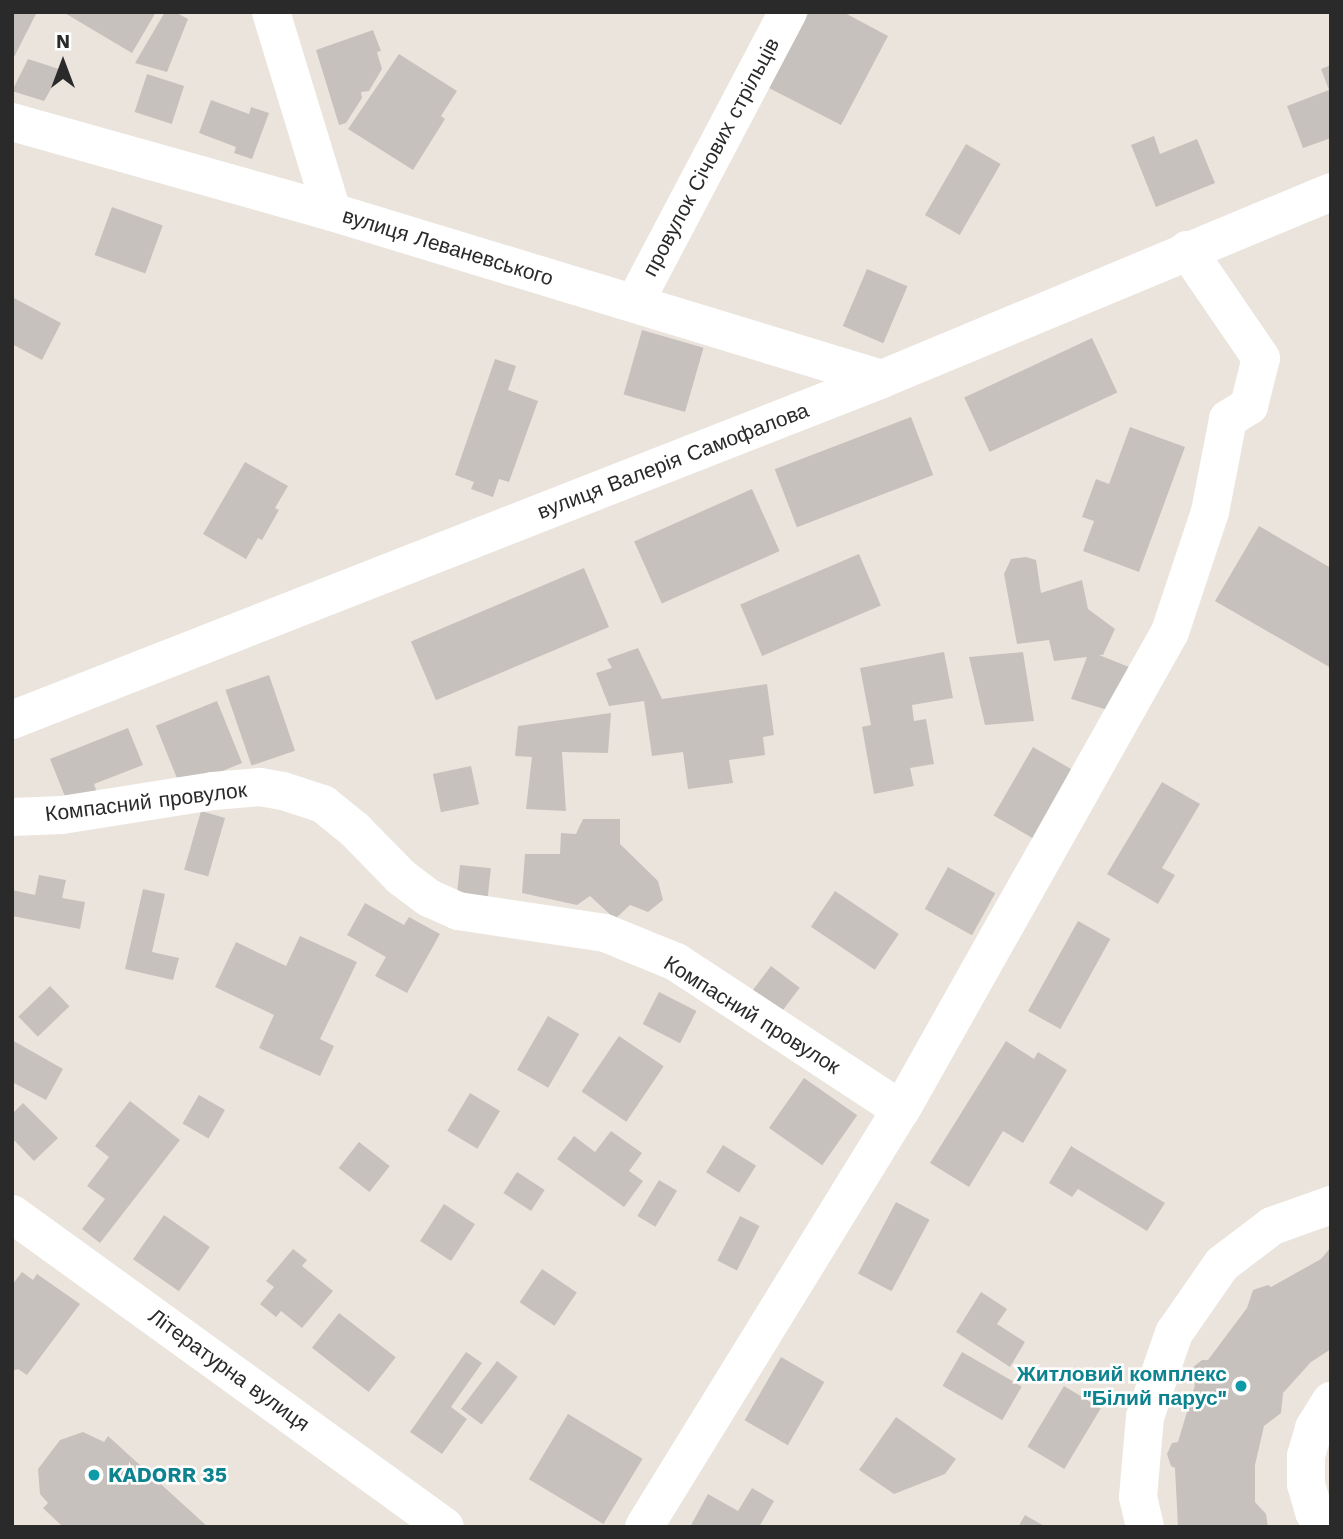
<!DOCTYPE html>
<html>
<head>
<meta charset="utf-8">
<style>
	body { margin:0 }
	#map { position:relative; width:1343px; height:1539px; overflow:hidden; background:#ebe4dd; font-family:"Work Sans",sans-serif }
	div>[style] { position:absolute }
	.building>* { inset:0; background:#c6c1bc; transform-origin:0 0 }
	.minor>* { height:38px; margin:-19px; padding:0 19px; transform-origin:19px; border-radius:19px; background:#fff }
	.dots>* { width:19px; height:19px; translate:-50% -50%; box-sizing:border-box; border:4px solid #fff; border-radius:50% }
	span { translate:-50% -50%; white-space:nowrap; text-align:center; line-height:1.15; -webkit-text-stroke:5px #fff; paint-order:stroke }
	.street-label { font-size:21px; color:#2a2a2a }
	.culture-label { font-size:21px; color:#0d838f; font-weight:700 }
	.right { translate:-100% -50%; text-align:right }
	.left { translate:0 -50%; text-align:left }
	.frame { position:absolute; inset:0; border:14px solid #2a2a2a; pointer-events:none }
	.north { position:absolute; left:28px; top:28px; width:70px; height:70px; -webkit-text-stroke:5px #fff; paint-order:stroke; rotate:0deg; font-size:19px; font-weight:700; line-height:28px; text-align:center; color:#2a2a2a }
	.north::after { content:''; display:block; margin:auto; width:24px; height:32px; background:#2a2a2a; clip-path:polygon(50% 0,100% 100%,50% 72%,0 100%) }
</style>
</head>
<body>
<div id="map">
	<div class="building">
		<i style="clip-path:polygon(12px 12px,37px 12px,12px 61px)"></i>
		<i style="clip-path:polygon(63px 12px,156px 12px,132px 53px)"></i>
		<i style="clip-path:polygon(165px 12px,175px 12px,188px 19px,167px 72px,135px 63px)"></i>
		<i style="clip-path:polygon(809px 12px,843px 12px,888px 36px,841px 125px,769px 88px)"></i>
		<i style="clip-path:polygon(373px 30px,381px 51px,377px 52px,382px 69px,369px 91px,361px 92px,362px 98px,346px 123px,339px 125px,316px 50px)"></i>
		<i style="clip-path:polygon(399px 54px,457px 91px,441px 116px,445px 119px,413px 170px,348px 129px)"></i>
		<i style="clip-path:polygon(28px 59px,62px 70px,44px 101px,12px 91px)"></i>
		<i style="clip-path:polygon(1331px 65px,1331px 138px,1303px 148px,1287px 106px,1329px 90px,1321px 69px)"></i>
		<i style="left:147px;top:74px;width:39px;height:40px;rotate:18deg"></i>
		<i style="clip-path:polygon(211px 100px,249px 114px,251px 107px,269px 113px,252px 159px,234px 153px,236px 147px,199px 133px)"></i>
		<i style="clip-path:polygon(1154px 136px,1160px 154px,1197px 139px,1215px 183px,1156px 207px,1131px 145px)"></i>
		<i style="left:966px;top:144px;width:40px;height:82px;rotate:30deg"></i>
		<i style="left:112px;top:207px;width:54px;height:51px;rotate:20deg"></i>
		<i style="left:867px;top:269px;width:44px;height:62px;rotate:23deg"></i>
		<i style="clip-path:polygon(12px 297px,61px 323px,42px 360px,12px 344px)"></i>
		<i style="left:642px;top:330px;width:64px;height:67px;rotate:16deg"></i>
		<i style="left:1092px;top:338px;width:60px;height:141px;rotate:65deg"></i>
		<i style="clip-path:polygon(495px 359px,516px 366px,508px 390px,538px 401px,509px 482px,499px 479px,493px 497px,471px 489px,474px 482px,455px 475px)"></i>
		<i style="left:911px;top:417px;width:62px;height:146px;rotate:69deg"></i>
		<i style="clip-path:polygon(1130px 427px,1185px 447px,1139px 572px,1083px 551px,1094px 521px,1082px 517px,1096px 479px,1109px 484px)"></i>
		<i style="clip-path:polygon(245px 462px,288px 486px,275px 508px,279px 510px,262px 540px,258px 538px,246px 559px,203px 534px)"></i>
		<i style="left:752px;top:489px;width:68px;height:129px;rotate:66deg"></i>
		<i style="clip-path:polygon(1259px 526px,1331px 568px,1331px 668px,1215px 601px)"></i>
		<i style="left:859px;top:554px;width:56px;height:129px;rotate:67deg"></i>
		<i style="clip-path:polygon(1026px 557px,1036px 560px,1041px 593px,1082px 580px,1088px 609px,1115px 629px,1103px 655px,1099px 655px,1134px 669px,1111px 711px,1071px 699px,1087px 657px,1054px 661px,1049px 640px,1017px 644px,1004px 574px,1011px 559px)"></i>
		<i style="left:584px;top:568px;width:64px;height:188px;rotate:67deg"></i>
		<i style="clip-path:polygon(638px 648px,662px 699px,767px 684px,774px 735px,763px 737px,765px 755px,729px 760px,733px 783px,688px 789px,683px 752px,652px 756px,644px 701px,609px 706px,596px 673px,612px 668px,607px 659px)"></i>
		<i style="clip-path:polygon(944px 652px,953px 698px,912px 705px,914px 721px,926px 719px,934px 764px,910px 768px,914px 786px,874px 794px,862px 727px,871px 725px,860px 668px)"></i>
		<i style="clip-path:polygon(1023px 652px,1034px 721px,985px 725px,969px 657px)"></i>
		<i style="left:269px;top:675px;width:80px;height:46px;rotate:71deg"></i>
		<i style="left:217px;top:701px;width:67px;height:66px;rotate:68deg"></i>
		<i style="clip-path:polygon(611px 713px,608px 753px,562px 752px,566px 811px,526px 809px,532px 757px,515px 756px,518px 726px)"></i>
		<i style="clip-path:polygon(128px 728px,143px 765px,94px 784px,97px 793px,68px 804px,50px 759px)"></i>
		<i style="left:1033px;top:747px;width:48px;height:79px;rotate:30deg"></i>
		<i style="left:471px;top:766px;width:39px;height:39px;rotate:78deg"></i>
		<i style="clip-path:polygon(1162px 782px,1200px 804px,1162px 868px,1175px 875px,1158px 904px,1107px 874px)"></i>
		<i style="left:201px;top:811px;width:25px;height:61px;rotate:16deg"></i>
		<i style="clip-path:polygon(583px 819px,620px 819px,620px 844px,658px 881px,663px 900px,648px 912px,630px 905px,615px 919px,590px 896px,577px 905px,522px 893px,525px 854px,560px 854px,561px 833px,576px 834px)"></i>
		<i style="left:460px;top:865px;width:31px;height:34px;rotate:6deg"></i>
		<i style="left:948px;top:867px;width:54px;height:48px;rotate:29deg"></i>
		<i style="clip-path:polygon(39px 875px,66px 880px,62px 898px,85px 902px,80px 929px,12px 916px,12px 890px,35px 895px)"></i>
		<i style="clip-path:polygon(143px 889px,165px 894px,152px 952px,179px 958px,173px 980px,125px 969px)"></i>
		<i style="left:835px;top:891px;width:77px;height:43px;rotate:34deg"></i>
		<i style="clip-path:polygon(365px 903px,404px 925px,409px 917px,440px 934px,407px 993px,375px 976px,386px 957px,347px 935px)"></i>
		<i style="left:1078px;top:921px;width:37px;height:103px;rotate:29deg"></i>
		<i style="clip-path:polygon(300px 936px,357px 962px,320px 1039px,334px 1046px,320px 1076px,259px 1048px,274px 1015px,215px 987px,236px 942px,286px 966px)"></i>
		<i style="left:771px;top:966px;width:36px;height:39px;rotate:37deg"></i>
		<i style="left:50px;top:986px;width:28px;height:44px;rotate:46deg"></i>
		<i style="left:659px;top:992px;width:42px;height:36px;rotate:27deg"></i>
		<i style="left:548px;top:1016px;width:36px;height:62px;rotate:30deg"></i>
		<i style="left:619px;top:1036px;width:54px;height:67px;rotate:34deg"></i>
		<i style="clip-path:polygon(12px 1040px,63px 1069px,46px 1100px,12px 1082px)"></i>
		<i style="clip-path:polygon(1006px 1041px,1034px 1059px,1038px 1052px,1067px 1070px,1023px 1143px,1003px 1131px,969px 1187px,930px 1163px)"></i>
		<i style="left:804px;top:1078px;width:65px;height:61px;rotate:35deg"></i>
		<i style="left:470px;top:1093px;width:35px;height:44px;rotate:31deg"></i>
		<i style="left:199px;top:1095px;width:30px;height:33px;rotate:30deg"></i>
		<i style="clip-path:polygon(130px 1101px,180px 1140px,100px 1243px,82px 1229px,105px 1199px,87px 1186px,109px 1157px,95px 1146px)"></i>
		<i style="clip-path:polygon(23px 1103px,58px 1138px,34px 1161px,12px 1138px,12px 1114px)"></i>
		<i style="clip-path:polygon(611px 1131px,642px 1153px,629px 1171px,643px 1181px,624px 1207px,557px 1159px,574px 1136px,595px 1152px)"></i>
		<i style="left:359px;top:1142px;width:39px;height:33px;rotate:38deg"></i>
		<i style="left:723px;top:1145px;width:39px;height:32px;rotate:32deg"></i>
		<i style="clip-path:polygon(1071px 1146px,1165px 1203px,1147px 1231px,1078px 1189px,1072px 1197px,1049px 1183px)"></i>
		<i style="left:517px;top:1172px;width:33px;height:25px;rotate:33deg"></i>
		<i style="left:659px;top:1180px;width:21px;height:42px;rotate:31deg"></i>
		<i style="left:896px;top:1202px;width:38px;height:81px;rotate:28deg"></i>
		<i style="left:444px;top:1204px;width:37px;height:44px;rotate:33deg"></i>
		<i style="left:164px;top:1215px;width:56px;height:54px;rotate:35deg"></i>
		<i style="left:740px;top:1216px;width:22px;height:50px;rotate:27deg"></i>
		<i style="clip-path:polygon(1331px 1247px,1331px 1349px,1311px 1362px,1283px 1393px,1281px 1413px,1264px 1426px,1255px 1465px,1255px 1502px,1266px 1514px,1268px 1527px,1178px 1527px,1175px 1468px,1171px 1466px,1167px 1454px,1172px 1443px,1178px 1442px,1195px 1385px,1191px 1380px,1192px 1368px,1202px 1360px,1208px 1360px,1247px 1308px,1253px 1290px,1268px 1285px,1271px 1287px,1321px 1259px)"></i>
		<i style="clip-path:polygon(293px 1249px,307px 1260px,302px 1266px,333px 1291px,302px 1328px,281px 1311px,276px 1317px,260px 1304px,274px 1287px,266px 1281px)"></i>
		<i style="left:542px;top:1269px;width:42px;height:40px;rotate:34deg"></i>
		<i style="clip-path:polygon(22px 1272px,33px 1280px,37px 1274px,80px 1304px,27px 1375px,18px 1369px,12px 1371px,12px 1285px)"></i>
		<i style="clip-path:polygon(981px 1292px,1007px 1309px,997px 1324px,1025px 1342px,1010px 1367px,956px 1332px)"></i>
		<i style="left:339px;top:1313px;width:72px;height:44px;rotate:38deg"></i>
		<i style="clip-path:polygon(466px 1352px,482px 1363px,451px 1407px,467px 1419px,442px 1454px,410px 1432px)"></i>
		<i style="left:962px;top:1352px;width:69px;height:39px;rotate:30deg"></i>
		<i style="left:781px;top:1357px;width:50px;height:73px;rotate:30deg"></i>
		<i style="left:497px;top:1361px;width:26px;height:60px;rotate:37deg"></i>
		<i style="left:1064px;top:1386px;width:43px;height:71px;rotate:31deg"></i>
		<i style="left:568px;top:1414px;width:87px;height:76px;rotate:31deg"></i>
		<i style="clip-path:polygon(896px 1417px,956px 1459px,945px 1474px,894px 1494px,859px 1470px)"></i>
		<i style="clip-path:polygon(83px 1432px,104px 1442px,108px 1436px,208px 1527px,63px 1527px,43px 1508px,48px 1503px,40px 1494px,38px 1469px,60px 1440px)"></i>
		<i style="clip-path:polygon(752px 1488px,774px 1501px,759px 1527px,690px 1527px,708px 1494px,738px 1511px)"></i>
		<i style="clip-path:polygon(1025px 1515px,1046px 1527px,1018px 1527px)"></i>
	</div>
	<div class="minor">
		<i style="left:271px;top:12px;width:209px;rotate:73deg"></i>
		<i style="left:12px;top:122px;width:332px;rotate:15.7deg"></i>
		<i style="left:332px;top:212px;width:575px;rotate:16.89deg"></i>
		<i style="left:635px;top:302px;width:328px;rotate:-62.2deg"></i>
		<i style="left:12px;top:720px;width:934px;rotate:-21.4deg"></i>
		<i style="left:882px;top:379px;width:486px;rotate:-22.6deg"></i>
		<i style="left:12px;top:817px;width:50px;rotate:-2.3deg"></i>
		<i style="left:62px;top:815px;width:153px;rotate:-9deg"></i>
		<i style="left:213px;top:791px;width:47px;rotate:-4.9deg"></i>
		<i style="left:260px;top:787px;width:23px;rotate:10deg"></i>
		<i style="left:283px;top:791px;width:42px;rotate:18deg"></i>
		<i style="left:323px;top:804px;width:41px;rotate:39.1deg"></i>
		<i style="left:355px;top:830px;width:66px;rotate:45.6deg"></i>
		<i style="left:401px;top:877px;width:35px;rotate:37deg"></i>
		<i style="left:429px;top:898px;width:32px;rotate:24deg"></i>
		<i style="left:458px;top:911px;width:149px;rotate:8.5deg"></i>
		<i style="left:605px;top:933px;width:77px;rotate:22.2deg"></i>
		<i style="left:676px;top:962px;width:269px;rotate:33.3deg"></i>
		<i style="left:12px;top:1214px;width:534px;rotate:35.86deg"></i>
		<i style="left:644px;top:1527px;width:490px;rotate:-58.4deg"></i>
		<i style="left:901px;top:1110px;width:548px;rotate:-60.63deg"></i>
		<i style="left:1170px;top:632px;width:126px;rotate:-71.6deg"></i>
		<i style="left:1210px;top:512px;width:95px;rotate:-79deg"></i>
		<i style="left:1228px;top:419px;width:25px;rotate:-32deg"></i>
		<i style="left:1249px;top:406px;width:49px;rotate:-76deg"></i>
		<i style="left:1261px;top:358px;width:131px;rotate:-124.4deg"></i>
		<i style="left:1145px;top:1527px;width:31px;rotate:-103deg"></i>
		<i style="left:1138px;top:1497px;width:80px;rotate:-85deg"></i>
		<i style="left:1145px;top:1417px;width:89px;rotate:-71deg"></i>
		<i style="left:1174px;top:1333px;width:84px;rotate:-55.2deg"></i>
		<i style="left:1222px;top:1264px;width:63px;rotate:-37.2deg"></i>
		<i style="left:1272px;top:1226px;width:63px;rotate:-19.6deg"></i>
		<i style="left:1323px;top:1527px;width:17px;rotate:-121deg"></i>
		<i style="left:1314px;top:1512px;width:29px;rotate:-106deg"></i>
		<i style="left:1306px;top:1484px;width:28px;rotate:-90deg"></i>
		<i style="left:1306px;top:1456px;width:29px;rotate:-74deg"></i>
		<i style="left:1314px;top:1428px;width:32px;rotate:-58deg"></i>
	</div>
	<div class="dots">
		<i style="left:1241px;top:1386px;background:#0f9aa8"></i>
		<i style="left:94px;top:1475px;background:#0f9aa8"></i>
	</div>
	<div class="street-label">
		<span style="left:711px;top:157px;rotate:-62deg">провулок Січових стрільців</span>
		<span style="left:448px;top:247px;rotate:17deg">вулиця Леваневського</span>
		<span style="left:673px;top:461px;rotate:-21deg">вулиця Валерія Самофалова</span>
		<span style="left:146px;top:802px;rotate:-7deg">Компасний провулок</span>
		<span style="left:752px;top:1015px;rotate:32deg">Компасний провулок</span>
		<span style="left:229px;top:1370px;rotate:36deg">Літературна вулиця</span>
	</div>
	<div class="culture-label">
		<span class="right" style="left:1227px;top:1386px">Житловий комплекс<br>"Білий парус"</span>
		<span class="left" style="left:108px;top:1475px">KADORR 35</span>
	</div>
	<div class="frame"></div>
	<div class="north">N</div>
</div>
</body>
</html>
